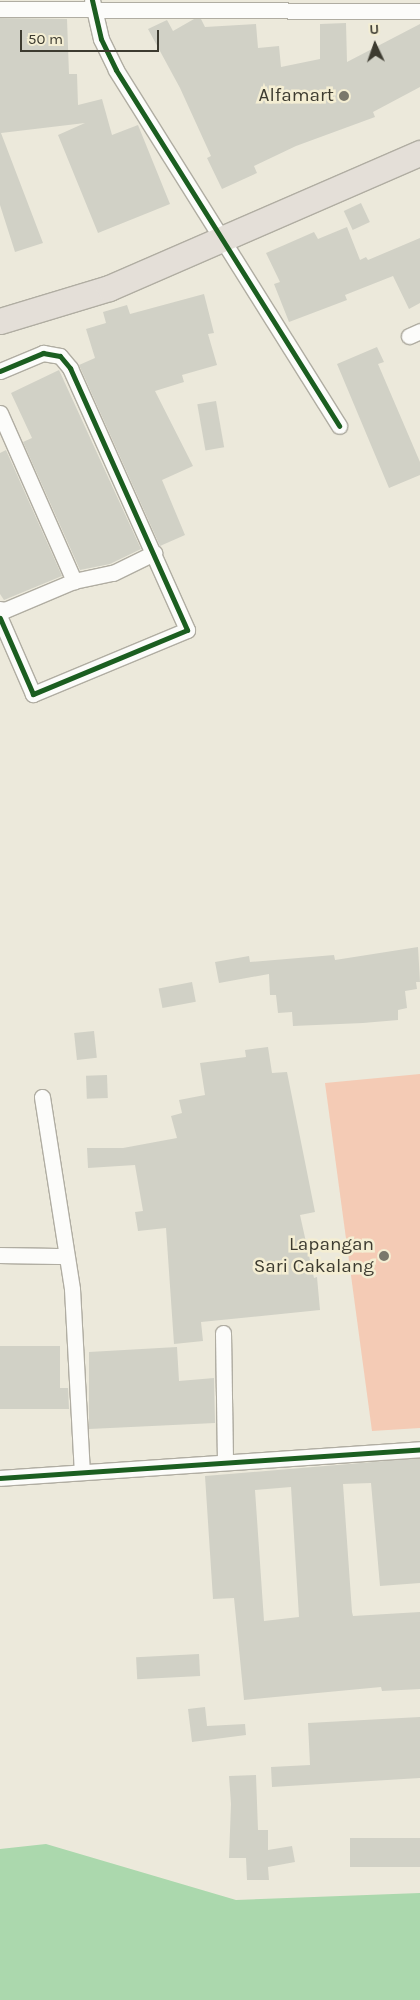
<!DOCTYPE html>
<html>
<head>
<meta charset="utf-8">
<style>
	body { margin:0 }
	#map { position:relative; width:420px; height:2000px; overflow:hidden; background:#ece9db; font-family:Karla,sans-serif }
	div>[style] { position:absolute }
	.green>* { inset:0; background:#f4cbb5 }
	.water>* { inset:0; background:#abd8ad }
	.building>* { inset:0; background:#d1d1c6; transform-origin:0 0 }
	.roads { filter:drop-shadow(1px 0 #b0ada2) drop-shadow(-1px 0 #b0ada2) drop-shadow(0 1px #b0ada2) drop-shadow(0 -1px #b0ada2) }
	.minor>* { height:15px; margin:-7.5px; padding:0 7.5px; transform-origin:7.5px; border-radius:7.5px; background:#fcfcfa }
	.trunk>* { height:25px; margin:-12.5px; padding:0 12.5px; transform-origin:12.5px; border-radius:12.5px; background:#e4dfd8 }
	.cycleway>* { height:5px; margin:-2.5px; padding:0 2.5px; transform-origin:2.5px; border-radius:2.5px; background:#1b5e20 }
	.dots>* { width:14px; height:14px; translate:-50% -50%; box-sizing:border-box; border:2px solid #f4eed3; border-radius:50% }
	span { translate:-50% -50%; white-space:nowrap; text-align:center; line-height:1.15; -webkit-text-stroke:5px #f4eed3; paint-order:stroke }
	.poi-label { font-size:19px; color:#3d3b30 }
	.right { translate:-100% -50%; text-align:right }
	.north { position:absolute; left:350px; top:20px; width:50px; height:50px; -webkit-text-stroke:4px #f4eed3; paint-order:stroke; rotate:357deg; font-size:14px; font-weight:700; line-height:20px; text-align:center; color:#3d3b30 }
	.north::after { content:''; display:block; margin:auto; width:18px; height:22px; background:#3d3b30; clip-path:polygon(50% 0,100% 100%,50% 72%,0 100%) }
	.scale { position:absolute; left:20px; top:30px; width:139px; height:22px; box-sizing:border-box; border:2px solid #3d3b30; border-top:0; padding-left:6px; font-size:15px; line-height:18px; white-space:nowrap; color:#3d3b30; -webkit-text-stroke:4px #f4eed3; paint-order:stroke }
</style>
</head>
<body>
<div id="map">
	<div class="green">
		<i style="clip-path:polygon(420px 1074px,420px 1428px,372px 1431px,325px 1083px)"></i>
	</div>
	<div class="water">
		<i style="clip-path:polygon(46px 1844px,236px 1900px,420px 1893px,420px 2000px,0 2000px,0 1849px)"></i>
	</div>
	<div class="building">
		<i style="clip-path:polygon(0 18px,67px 19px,69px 74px,77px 74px,78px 105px,102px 99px,112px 135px,138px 125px,170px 204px,98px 233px,58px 135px,85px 123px,1px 133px,43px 243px,15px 252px,0 205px)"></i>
		<i style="clip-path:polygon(194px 19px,201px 19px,205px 27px,256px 24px,258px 48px,279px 46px,281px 67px,320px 59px,320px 24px,346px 23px,347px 62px,420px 24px,420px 87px,373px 112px,375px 117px,296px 146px,254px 166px,257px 173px,222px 189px,207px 158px,211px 156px,180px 88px,148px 29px,167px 20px,173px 31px)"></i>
		<i style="left:361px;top:203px;width:21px;height:19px;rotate:65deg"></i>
		<i style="clip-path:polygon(347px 227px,360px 260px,366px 257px,368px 260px,420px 238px,420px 303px,409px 309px,393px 276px,345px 295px,347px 300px,289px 322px,274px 284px,280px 282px,266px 253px,314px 232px,318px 239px)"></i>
		<i style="clip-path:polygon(204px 294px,214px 333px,208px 334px,217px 365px,182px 375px,184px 382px,155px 391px,193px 466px,162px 480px,185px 535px,160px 546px,79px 365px,95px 358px,86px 329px,106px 323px,103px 312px,127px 305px,130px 314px)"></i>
		<i style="clip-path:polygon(377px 347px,384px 362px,378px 364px,420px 462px,420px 475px,389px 488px,337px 364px)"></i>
		<i style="clip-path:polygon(59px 370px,141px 549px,110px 564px,80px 570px,23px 442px,32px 438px,11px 393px)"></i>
		<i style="left:216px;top:401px;width:47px;height:19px;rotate:80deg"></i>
		<i style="clip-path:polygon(6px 450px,62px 576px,4px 600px,0 594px,0 453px)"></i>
		<i style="clip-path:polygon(418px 947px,420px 982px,416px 982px,417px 989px,405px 991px,407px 1008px,398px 1010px,398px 1020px,363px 1023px,293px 1026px,292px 1012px,278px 1013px,276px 995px,270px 995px,269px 974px,219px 983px,215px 962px,249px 956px,250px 962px,334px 955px,335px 960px)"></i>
		<i style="left:192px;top:982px;width:20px;height:34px;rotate:79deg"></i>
		<i style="left:94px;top:1031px;width:27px;height:20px;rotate:84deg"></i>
		<i style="clip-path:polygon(268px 1047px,272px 1073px,287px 1072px,315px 1212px,300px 1215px,314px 1278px,317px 1277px,320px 1310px,201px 1322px,203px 1341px,174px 1344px,166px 1228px,138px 1231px,135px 1212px,143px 1211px,135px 1165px,88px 1168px,87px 1148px,123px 1148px,177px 1138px,171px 1116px,182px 1113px,179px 1100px,205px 1095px,200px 1063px,246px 1057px,245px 1050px)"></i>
		<i style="left:107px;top:1075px;width:23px;height:21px;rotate:88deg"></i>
		<i style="clip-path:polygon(0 1346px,60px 1346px,60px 1388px,68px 1388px,69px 1409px,0 1409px)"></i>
		<i style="clip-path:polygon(177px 1347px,179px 1381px,214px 1378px,215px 1423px,89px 1429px,89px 1352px)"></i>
		<i style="clip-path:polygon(evenodd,420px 1458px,420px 1583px,380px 1586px,371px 1483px,343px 1484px,352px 1612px,353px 1616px,420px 1612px,420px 1689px,382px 1691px,381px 1687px,244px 1700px,234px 1598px,213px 1599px,205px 1476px,420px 1458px,291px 1487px,299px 1617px,264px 1621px,255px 1490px,291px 1487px)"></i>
		<i style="left:199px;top:1654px;width:22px;height:63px;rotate:87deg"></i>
		<i style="clip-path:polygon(205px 1707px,207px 1726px,245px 1724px,246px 1735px,192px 1742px,188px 1709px)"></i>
		<i style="clip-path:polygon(420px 1717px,420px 1778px,272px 1787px,271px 1767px,310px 1765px,308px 1723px)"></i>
		<i style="clip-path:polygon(256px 1775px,258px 1830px,268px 1830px,268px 1850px,292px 1846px,295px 1862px,268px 1867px,269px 1880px,247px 1880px,246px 1858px,229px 1858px,231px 1804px,229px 1776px)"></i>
		<i style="left:350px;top:1838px;width:70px;height:29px"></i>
	</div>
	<div class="roads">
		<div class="minor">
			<i style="left:92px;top:0;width:40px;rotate:77deg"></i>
			<i style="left:101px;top:39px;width:34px;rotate:64deg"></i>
			<i style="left:116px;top:70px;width:420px;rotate:57.9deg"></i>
			<i style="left:0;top:9px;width:420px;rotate:0.3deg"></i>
			<i style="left:409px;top:336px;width:12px;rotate:-24deg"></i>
			<i style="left:0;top:371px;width:47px;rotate:-22.7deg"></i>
			<i style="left:43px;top:353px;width:17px;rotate:10deg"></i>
			<i style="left:60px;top:356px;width:16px;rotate:50deg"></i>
			<i style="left:70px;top:368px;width:287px;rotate:65.9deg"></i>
			<i style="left:187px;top:630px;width:167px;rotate:157.4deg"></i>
			<i style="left:33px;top:694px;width:83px;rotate:-113.5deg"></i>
			<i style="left:0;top:413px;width:184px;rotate:66.2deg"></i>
			<i style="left:0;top:609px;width:5px;rotate:11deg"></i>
			<i style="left:5px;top:610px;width:75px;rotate:-22.8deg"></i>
			<i style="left:74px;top:581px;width:40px;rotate:-12deg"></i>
			<i style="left:113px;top:573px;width:46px;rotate:-26deg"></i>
			<i style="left:42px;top:1097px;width:194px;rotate:81.1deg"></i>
			<i style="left:72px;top:1289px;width:183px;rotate:86.9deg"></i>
			<i style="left:0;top:1255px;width:65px;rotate:0.9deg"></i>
			<i style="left:223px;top:1333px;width:129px;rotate:89.1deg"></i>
			<i style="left:0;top:1478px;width:421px;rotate:-3.9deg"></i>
		</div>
		<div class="trunk">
			<i style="left:0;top:321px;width:114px;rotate:-16.8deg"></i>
			<i style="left:109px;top:288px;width:339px;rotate:-23.5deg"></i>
		</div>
	</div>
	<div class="cycleway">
		<i style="left:92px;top:0;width:40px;rotate:77deg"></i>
		<i style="left:101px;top:39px;width:34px;rotate:64deg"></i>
		<i style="left:116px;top:70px;width:420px;rotate:57.9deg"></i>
		<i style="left:0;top:371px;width:47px;rotate:-22.7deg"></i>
		<i style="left:43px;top:353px;width:17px;rotate:10deg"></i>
		<i style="left:60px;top:356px;width:16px;rotate:50deg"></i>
		<i style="left:70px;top:368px;width:287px;rotate:65.9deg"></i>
		<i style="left:187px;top:630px;width:167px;rotate:157.4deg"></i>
		<i style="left:33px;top:694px;width:83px;rotate:-113.5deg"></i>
		<i style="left:0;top:1478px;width:421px;rotate:-3.9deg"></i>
	</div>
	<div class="dots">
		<i style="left:344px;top:96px;background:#7a786c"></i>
		<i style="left:384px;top:1256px;background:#7a786c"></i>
	</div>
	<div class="poi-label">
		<span class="right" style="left:334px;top:96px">Alfamart</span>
		<span class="right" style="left:374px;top:1256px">Lapangan<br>Sari Cakalang</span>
	</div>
	<div class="north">U</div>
	<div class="scale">50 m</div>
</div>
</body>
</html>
